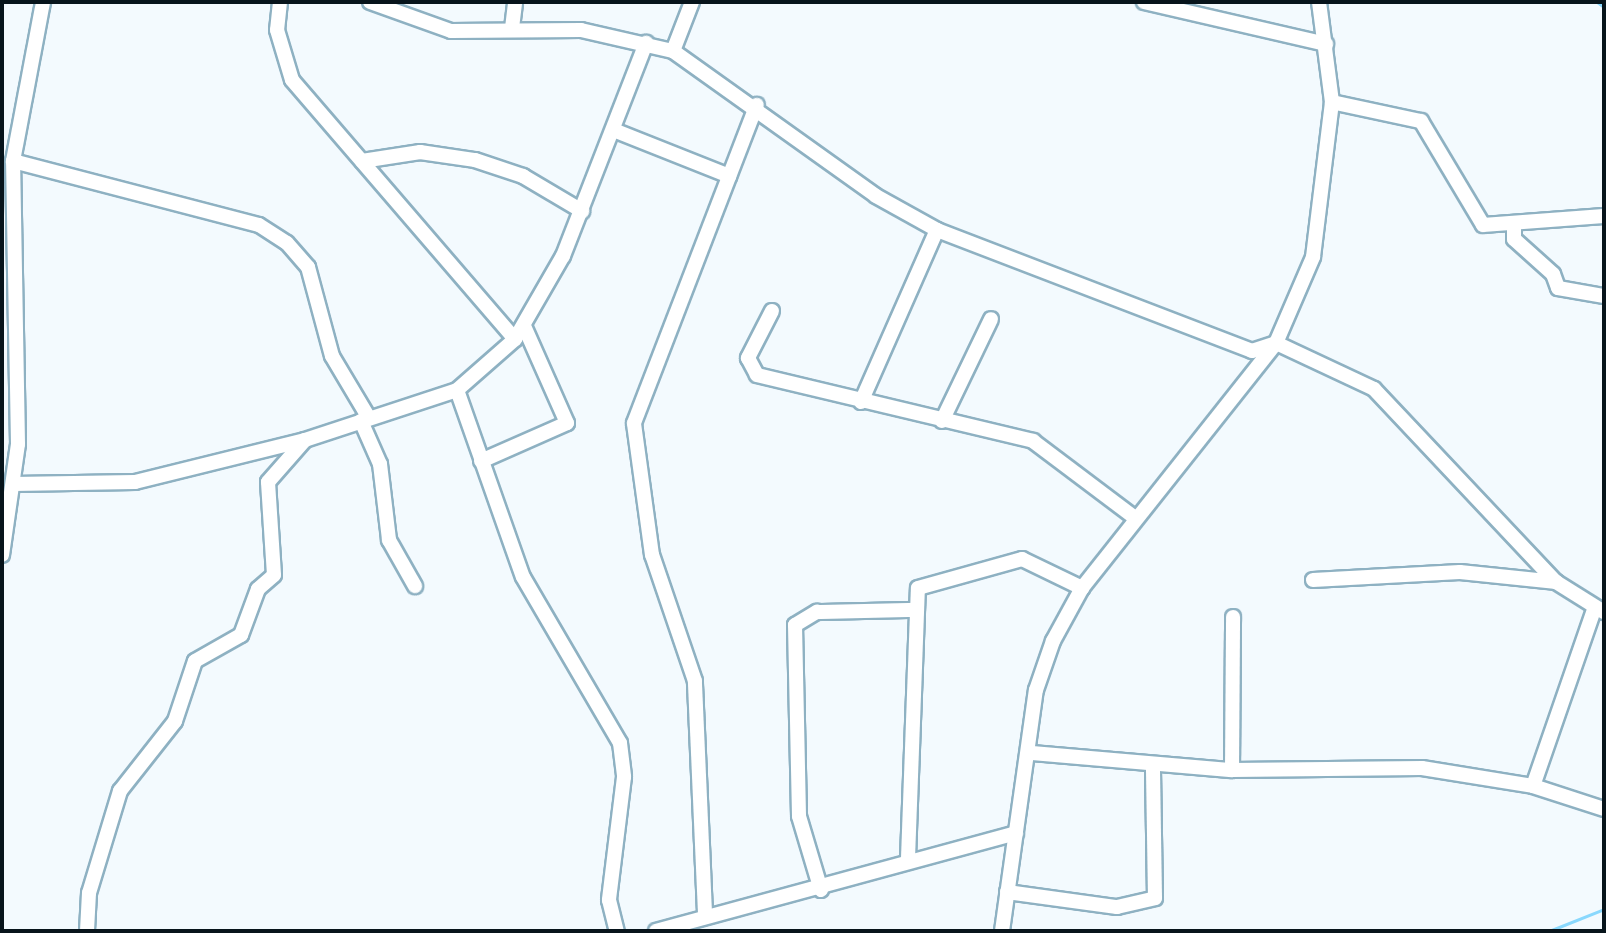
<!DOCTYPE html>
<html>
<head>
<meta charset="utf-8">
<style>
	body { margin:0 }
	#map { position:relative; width:1606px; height:933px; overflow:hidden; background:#f3fafe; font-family:Raleway,sans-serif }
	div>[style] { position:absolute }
	.stream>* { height:3px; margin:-1.5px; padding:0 1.5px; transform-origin:1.5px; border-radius:1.5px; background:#89d8fd }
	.roads { filter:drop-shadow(2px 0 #8eb1c2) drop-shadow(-2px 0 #8eb1c2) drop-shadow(0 2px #8eb1c2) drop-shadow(0 -2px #8eb1c2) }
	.minor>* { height:14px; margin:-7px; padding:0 7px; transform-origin:7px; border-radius:7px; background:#fff }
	span { translate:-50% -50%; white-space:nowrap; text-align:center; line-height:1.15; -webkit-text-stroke:6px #f3fafe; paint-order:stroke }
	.frame { position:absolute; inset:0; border:4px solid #07141b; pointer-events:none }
</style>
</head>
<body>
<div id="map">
	<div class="stream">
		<i style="left:1597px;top:2px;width:9px;rotate:36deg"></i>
		<i style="left:1549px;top:931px;width:59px;rotate:-21.8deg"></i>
	</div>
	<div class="roads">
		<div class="minor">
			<i style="left:280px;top:2px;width:28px;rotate:96deg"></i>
			<i style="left:277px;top:30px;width:52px;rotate:73.3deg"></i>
			<i style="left:292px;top:80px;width:342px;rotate:49.3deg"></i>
			<i style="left:370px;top:2px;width:86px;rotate:19.7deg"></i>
			<i style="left:451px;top:31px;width:130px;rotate:-0.4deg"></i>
			<i style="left:581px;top:30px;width:94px;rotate:12.9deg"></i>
			<i style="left:673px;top:51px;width:249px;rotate:35.5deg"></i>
			<i style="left:876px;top:196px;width:70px;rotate:29.1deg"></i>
			<i style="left:937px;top:230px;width:337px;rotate:21deg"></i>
			<i style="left:1252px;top:351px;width:25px;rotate:-18deg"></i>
			<i style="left:1276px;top:343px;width:108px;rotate:25.1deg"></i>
			<i style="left:1374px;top:389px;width:265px;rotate:46.7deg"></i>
			<i style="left:1556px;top:582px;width:57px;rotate:32deg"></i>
			<i style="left:1144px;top:2px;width:187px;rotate:13deg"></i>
			<i style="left:512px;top:28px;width:26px;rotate:-83deg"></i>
			<i style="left:673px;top:51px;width:53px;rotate:-68.8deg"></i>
			<i style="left:1332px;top:102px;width:91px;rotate:12.1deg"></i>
			<i style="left:1421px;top:121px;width:121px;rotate:59.2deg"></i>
			<i style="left:1483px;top:225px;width:121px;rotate:-4.3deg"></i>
			<i style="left:616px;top:131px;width:122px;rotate:21.7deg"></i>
			<i style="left:13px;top:161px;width:254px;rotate:14.6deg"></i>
			<i style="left:259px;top:225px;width:33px;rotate:33deg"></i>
			<i style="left:287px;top:243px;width:32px;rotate:49deg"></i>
			<i style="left:308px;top:267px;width:92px;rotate:74.9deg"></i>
			<i style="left:332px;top:356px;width:72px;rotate:59.2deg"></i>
			<i style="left:362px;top:161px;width:59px;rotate:-8.8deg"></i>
			<i style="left:420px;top:152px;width:56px;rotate:8.3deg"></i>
			<i style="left:475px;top:160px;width:51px;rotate:18.4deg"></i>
			<i style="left:523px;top:176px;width:69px;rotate:30.7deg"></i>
			<i style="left:1514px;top:226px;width:13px;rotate:90deg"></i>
			<i style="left:1514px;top:239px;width:52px;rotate:41.9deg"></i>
			<i style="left:1553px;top:274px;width:15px;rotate:70deg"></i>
			<i style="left:1558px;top:288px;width:47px;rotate:9.9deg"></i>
			<i style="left:772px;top:311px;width:53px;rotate:117.1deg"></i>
			<i style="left:748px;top:358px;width:19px;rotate:62deg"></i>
			<i style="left:757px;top:375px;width:284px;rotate:13.4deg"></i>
			<i style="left:1033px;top:441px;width:128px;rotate:37deg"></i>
			<i style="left:457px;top:390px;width:198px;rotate:70.6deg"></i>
			<i style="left:523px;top:577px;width:192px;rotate:59.7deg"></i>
			<i style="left:620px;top:743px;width:34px;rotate:83deg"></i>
			<i style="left:624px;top:777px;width:124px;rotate:97deg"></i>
			<i style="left:609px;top:900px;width:32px;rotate:76deg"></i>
			<i style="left:861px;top:402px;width:188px;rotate:-66.2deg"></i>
			<i style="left:361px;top:421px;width:47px;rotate:66.2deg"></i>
			<i style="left:380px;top:464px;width:77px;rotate:83.2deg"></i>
			<i style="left:389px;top:540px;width:53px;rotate:60.5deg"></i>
			<i style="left:942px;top:421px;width:113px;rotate:-64.3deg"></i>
			<i style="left:481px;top:461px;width:94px;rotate:-23.8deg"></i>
			<i style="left:567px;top:423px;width:106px;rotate:-113.9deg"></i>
			<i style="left:13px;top:484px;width:122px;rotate:-0.9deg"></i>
			<i style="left:135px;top:482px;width:175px;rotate:-13.9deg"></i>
			<i style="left:305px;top:440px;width:160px;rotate:-18.2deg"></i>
			<i style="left:457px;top:390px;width:77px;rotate:-41.3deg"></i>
			<i style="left:515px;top:339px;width:96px;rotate:-60deg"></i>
			<i style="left:563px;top:256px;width:229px;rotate:-68.7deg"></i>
			<i style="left:2px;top:555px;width:112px;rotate:-81.8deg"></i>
			<i style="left:18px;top:444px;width:283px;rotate:-91deg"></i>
			<i style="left:13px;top:161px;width:162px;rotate:-79.3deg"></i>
			<i style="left:1313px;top:580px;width:147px;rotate:-3.1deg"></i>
			<i style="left:1460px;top:572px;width:97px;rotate:5.9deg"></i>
			<i style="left:1032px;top:753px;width:201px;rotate:4.9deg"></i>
			<i style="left:1232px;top:770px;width:190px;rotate:-0.6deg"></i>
			<i style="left:1422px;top:768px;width:112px;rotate:9.2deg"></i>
			<i style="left:1533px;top:786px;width:75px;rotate:17.9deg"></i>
			<i style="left:1232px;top:770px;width:153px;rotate:-89.6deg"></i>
			<i style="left:1533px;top:786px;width:189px;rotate:-70.9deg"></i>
			<i style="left:908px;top:858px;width:270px;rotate:-87.9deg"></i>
			<i style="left:918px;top:588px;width:108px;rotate:-15.6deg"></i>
			<i style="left:1022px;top:559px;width:67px;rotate:25.8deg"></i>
			<i style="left:821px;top:890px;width:77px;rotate:-106.6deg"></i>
			<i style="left:799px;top:816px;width:191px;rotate:-91.2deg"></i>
			<i style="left:795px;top:625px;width:26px;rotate:-31deg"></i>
			<i style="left:817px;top:612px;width:95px;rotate:-1.2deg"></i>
			<i style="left:1007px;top:892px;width:111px;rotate:7.8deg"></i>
			<i style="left:1117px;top:907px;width:39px;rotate:-13deg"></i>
			<i style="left:1155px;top:898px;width:133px;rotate:-90.9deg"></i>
			<i style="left:705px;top:913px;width:232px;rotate:-92.5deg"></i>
			<i style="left:695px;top:681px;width:133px;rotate:-108.8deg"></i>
			<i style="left:652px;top:555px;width:133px;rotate:-97.8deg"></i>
			<i style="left:634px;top:423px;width:341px;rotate:-68.9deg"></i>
			<i style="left:87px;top:931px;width:38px;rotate:-87deg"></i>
			<i style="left:89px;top:893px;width:107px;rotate:-73.1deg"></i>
			<i style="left:120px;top:791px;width:89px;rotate:-51.8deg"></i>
			<i style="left:175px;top:721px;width:63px;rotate:-71.6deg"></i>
			<i style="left:195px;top:661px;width:53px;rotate:-29.5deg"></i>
			<i style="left:241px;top:635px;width:49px;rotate:-69.7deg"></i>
			<i style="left:258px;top:589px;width:21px;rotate:-41deg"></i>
			<i style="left:274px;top:575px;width:93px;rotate:-93.7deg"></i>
			<i style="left:268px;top:482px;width:56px;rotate:-48.6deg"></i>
			<i style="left:656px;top:931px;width:373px;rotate:-15.2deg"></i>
			<i style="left:1002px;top:931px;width:243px;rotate:-82deg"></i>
			<i style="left:1036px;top:690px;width:52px;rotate:-70.9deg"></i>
			<i style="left:1053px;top:641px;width:60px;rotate:-61.3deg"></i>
			<i style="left:1082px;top:588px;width:313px;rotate:-51.6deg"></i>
			<i style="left:1276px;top:343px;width:94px;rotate:-66.7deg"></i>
			<i style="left:1313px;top:257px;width:156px;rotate:-83deg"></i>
			<i style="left:1332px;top:102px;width:101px;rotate:-97.4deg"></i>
		</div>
	</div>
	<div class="frame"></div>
</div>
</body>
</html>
